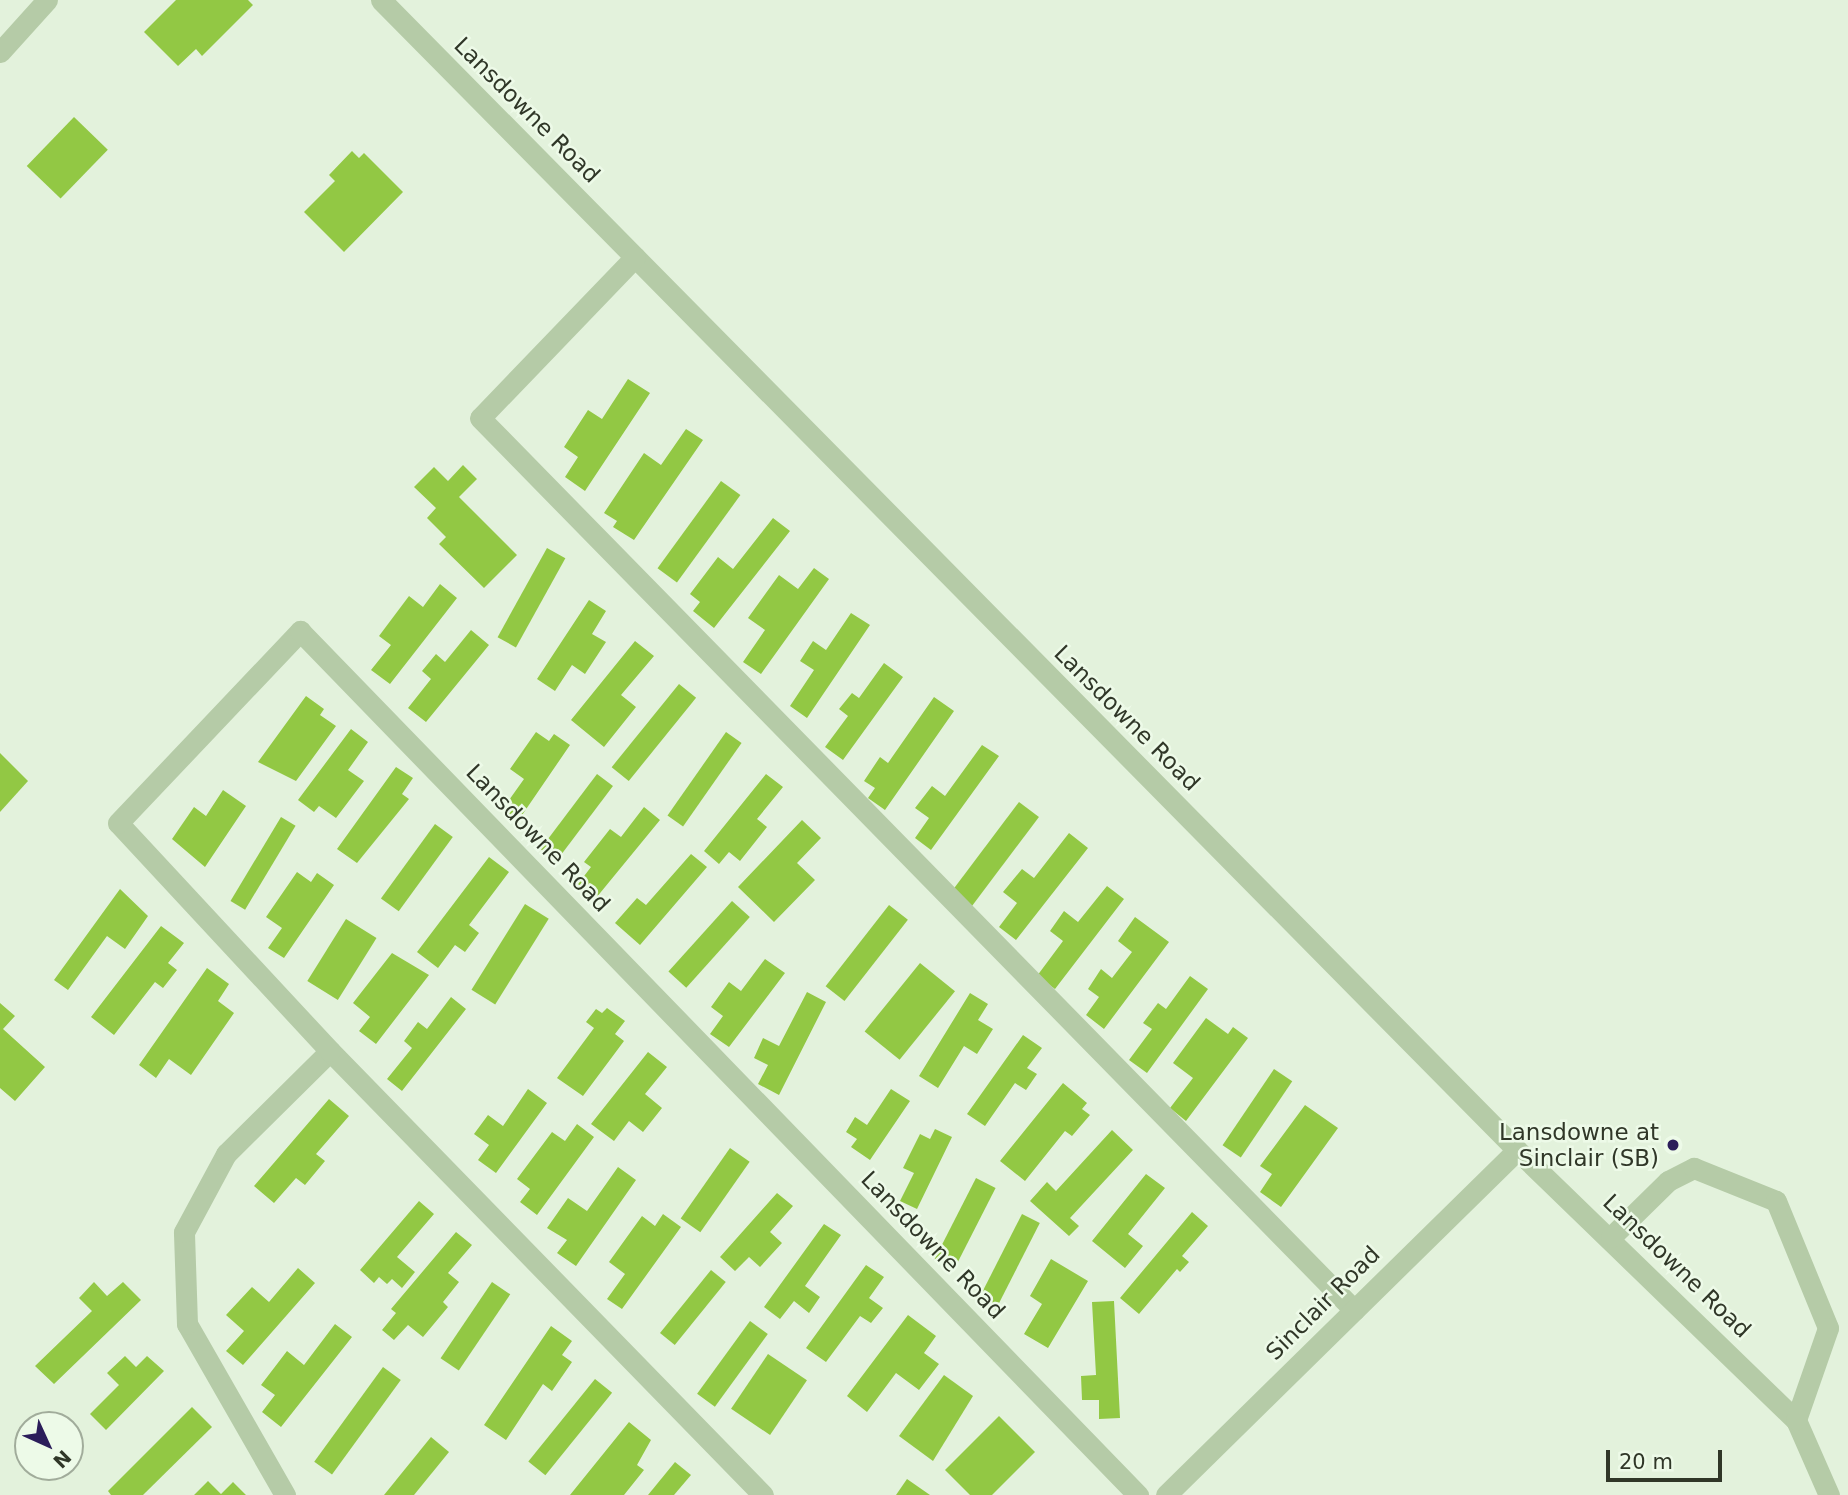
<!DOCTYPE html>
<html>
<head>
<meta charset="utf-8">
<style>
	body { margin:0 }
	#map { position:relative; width:1848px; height:1495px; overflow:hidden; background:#e3f2dc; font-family:"DejaVu Sans",sans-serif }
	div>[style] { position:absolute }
	.building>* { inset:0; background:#92c844; transform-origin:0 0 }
	.minor>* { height:21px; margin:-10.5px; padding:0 10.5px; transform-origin:10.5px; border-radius:10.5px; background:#b5cba7 }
	.dots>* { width:19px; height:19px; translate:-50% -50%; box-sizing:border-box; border:4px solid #edfae8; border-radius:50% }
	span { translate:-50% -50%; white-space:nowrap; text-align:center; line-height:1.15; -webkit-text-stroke:5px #edfae8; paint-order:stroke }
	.street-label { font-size:23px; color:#303728 }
	.poi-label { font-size:23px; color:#303728 }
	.right { translate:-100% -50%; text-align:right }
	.north { position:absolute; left:14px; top:1411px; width:70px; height:70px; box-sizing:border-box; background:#edfae8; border:2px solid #a1ac9b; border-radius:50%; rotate:135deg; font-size:19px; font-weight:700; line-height:28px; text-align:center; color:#303728 }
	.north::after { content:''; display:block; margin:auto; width:24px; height:32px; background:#2b1d5a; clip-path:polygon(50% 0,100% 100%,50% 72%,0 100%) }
	.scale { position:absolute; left:1606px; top:1450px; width:116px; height:32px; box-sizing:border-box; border:4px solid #303728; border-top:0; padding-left:9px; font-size:21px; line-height:24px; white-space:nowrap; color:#303728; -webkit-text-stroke:5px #edfae8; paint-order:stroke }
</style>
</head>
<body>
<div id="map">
	<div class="building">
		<i style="clip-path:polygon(176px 0,248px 0,253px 5px,202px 56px,196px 49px,178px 66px,144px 32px)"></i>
		<i style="left:74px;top:117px;width:47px;height:68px;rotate:44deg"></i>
		<i style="clip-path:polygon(352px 151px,359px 158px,364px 153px,403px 192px,344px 252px,304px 212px,335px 181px,329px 175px)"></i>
		<i style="clip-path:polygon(628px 379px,650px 393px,585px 491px,565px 477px,578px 457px,564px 447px,588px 410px,602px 419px)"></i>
		<i style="clip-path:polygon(686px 429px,703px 440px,634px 540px,613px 527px,617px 521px,604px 513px,644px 453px,661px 465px)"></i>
		<i style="clip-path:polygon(463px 465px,477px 479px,459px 497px,517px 555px,484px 588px,439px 544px,446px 537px,427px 518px,436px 508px,414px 487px,434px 467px,448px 481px)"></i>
		<i style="left:721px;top:481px;width:24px;height:108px;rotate:36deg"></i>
		<i style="clip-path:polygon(773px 518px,790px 531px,714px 628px,693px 611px,700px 602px,690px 594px,718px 557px,733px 569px)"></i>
		<i style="left:547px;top:548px;width:21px;height:102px;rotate:29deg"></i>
		<i style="clip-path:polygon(814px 568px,829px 579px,761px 674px,743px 662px,765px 630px,748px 618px,779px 575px,798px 589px)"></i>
		<i style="clip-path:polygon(440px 584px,457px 598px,390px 684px,371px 670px,391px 645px,379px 636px,409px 596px,423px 607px)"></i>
		<i style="clip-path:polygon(589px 600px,606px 611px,592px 634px,606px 642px,585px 674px,572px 665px,555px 691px,537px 679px)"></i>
		<i style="clip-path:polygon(851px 613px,870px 625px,807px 718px,790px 706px,814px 670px,800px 661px,813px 641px,826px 650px)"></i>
		<i style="clip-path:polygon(471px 630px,489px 645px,426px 722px,408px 708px,431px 679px,422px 671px,436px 654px,445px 662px)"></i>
		<i style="clip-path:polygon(635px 641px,654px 656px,621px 695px,636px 707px,604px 747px,571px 720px)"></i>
		<i style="clip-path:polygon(884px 663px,903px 677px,843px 760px,825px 747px,848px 716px,839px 709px,852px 693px,859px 698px)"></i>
		<i style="left:679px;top:684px;width:22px;height:107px;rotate:39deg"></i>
		<i style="clip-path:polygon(306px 696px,324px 709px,320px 715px,336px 726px,296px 781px,258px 762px)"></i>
		<i style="clip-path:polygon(934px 697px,954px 711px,885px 810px,868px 798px,875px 788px,864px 781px,880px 757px,888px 763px)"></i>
		<i style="clip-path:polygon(351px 729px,368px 742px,348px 770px,364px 781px,336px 818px,319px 806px,314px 812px,298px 800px)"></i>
		<i style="clip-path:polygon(536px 732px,549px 741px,554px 734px,570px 745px,518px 821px,502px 810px,524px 779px,510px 769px)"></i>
		<i style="left:726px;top:732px;width:19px;height:102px;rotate:35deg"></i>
		<i style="clip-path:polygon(982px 745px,999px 756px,931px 850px,915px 838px,929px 818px,915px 808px,932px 786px,945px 796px)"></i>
		<i style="clip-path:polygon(0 753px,28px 781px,0 812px)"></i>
		<i style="clip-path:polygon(396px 767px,413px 778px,402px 794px,409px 799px,357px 863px,337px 849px)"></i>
		<i style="left:597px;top:774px;width:20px;height:94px;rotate:37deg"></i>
		<i style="clip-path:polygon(766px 774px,783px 787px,757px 819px,767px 827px,740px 861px,729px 852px,719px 864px,704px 851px)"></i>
		<i style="clip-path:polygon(223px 790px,246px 806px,205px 867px,172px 839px,194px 807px,206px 816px)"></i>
		<i style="left:1019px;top:802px;width:25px;height:111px;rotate:37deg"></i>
		<i style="clip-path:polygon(644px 807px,660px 820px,596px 898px,578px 884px,591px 867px,584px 862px,610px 829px,621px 837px)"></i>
		<i style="left:281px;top:817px;width:17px;height:98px;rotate:31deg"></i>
		<i style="clip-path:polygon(802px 820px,821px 838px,797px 863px,815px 880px,774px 922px,738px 887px)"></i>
		<i style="left:435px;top:824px;width:22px;height:92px;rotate:36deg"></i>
		<i style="clip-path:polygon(1069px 833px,1088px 848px,1016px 940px,999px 927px,1017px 903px,1003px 892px,1022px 869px,1034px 878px)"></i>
		<i style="clip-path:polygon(691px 854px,707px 867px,640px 945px,615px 923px,637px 898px,646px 905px)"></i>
		<i style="clip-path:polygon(489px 857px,509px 872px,469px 925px,479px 933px,465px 952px,455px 945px,438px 968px,417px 952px)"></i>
		<i style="clip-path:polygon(297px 872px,311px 882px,317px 873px,334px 885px,284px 958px,268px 948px,282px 928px,266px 917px)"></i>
		<i style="clip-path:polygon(1107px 886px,1124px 899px,1055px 989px,1037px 976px,1063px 941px,1050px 931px,1064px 911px,1078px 922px)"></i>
		<i style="clip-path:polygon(120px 889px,148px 916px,125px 949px,107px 936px,68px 990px,54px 980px)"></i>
		<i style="left:732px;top:901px;width:24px;height:95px;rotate:42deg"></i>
		<i style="left:525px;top:904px;width:28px;height:101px;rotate:32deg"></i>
		<i style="left:889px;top:905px;width:24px;height:103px;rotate:38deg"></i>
		<i style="clip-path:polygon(1135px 917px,1169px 942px,1104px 1029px,1086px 1015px,1099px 997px,1088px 989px,1101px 969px,1112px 978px,1132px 952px,1118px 941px)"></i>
		<i style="left:346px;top:919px;width:36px;height:73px;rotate:32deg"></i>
		<i style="clip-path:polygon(161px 926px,184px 943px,168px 963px,177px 970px,163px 988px,155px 982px,114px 1035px,91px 1017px)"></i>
		<i style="clip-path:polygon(392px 953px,429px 975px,376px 1044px,359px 1031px,370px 1017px,353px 1003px)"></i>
		<i style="clip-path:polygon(765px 959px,785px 973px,729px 1047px,710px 1034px,723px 1016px,711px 1007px,729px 982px,741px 991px)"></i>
		<i style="left:920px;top:963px;width:45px;height:88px;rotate:39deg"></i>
		<i style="clip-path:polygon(207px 968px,229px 984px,218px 1001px,234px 1013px,191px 1075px,169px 1059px,156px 1078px,139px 1065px)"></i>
		<i style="clip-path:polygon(1190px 976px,1208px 989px,1147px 1073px,1129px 1060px,1152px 1029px,1143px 1023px,1158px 1003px,1166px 1009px)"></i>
		<i style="clip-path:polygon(807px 992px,826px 1002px,779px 1095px,758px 1084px,768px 1065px,754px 1058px,763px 1038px,779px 1046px)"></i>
		<i style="clip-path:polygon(970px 993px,988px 1004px,978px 1020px,993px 1029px,977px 1054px,964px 1046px,938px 1088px,919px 1076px)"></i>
		<i style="clip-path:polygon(451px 997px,466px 1009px,402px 1091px,387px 1079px,412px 1048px,404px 1041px,418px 1022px,427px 1029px)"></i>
		<i style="clip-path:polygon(0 1003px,15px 1016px,3px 1029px,45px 1067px,15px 1101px,0 1088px)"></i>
		<i style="clip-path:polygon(607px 1008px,625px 1021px,615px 1034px,624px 1041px,583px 1096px,557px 1078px,594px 1028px,586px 1022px,596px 1009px,602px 1013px)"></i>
		<i style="clip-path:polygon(1206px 1018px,1228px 1034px,1233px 1027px,1248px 1038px,1186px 1121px,1170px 1108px,1193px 1078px,1173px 1063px)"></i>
		<i style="clip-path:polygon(1023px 1035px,1042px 1048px,1027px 1068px,1037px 1074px,1026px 1090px,1015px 1083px,985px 1126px,967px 1114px)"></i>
		<i style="clip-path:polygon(648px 1052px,667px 1067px,645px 1094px,662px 1108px,643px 1132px,629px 1121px,614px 1141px,591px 1124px)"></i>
		<i style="left:1274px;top:1069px;width:22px;height:92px;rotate:34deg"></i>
		<i style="clip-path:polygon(1063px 1083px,1087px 1103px,1082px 1109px,1090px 1115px,1072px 1136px,1065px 1131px,1025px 1181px,1000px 1161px)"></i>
		<i style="clip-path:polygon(528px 1089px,547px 1103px,496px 1173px,478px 1160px,489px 1145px,474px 1134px,488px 1115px,503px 1126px)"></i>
		<i style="clip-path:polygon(891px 1089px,910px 1101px,870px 1160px,851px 1147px,857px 1139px,846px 1132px,855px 1117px,867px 1125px)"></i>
		<i style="clip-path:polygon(329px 1099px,349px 1116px,316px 1154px,325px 1161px,305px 1185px,296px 1178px,274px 1203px,254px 1186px)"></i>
		<i style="clip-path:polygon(1305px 1105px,1338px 1128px,1281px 1207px,1260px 1192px,1272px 1174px,1260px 1166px)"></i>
		<i style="clip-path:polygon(577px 1124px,594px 1137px,537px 1215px,520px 1202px,530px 1189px,517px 1179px,552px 1132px,565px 1141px)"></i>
		<i style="clip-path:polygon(935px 1129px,952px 1137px,917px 1209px,900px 1201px,914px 1173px,903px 1168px,920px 1134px,930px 1139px)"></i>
		<i style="clip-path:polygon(1112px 1130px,1133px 1150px,1070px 1218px,1079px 1226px,1069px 1236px,1030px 1201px,1047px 1182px,1056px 1191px)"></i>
		<i style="left:730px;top:1148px;width:24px;height:86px;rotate:35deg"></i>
		<i style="clip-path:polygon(618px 1167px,636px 1180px,576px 1266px,557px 1253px,567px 1240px,547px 1228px,568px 1198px,587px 1211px)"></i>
		<i style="clip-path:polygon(1146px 1174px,1165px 1188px,1128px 1234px,1143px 1246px,1125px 1268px,1092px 1241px)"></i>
		<i style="left:976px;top:1178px;width:22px;height:91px;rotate:27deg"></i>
		<i style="clip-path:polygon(777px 1193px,793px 1206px,770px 1232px,782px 1243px,760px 1267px,749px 1257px,735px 1271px,720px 1257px)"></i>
		<i style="clip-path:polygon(419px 1201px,434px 1214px,397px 1257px,415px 1272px,402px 1288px,392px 1279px,387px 1284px,379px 1277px,374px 1283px,360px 1270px)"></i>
		<i style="clip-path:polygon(1192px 1212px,1208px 1226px,1182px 1256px,1189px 1262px,1180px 1272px,1177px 1269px,1139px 1314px,1120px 1298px)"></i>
		<i style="clip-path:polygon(663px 1214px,681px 1227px,622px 1309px,607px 1299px,625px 1274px,609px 1262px,642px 1216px,655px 1226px)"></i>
		<i style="left:1022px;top:1214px;width:20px;height:97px;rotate:27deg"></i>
		<i style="clip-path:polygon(824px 1224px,841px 1235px,805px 1286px,820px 1297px,809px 1313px,794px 1301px,780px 1319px,764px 1307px)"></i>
		<i style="clip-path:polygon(456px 1232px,472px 1245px,448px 1273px,459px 1282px,443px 1302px,448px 1307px,423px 1337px,408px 1325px,394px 1340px,382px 1330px,396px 1313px,391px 1309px)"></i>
		<i style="clip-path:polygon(1051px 1259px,1088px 1281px,1048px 1348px,1024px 1334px,1042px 1304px,1030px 1296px)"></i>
		<i style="clip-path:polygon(866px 1265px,884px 1277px,869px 1298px,883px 1308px,871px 1323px,860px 1316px,826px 1362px,806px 1348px)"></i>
		<i style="clip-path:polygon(298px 1268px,315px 1283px,243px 1365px,226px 1351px,244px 1331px,226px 1315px,252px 1287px,269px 1302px)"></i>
		<i style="left:711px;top:1270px;width:19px;height:81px;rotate:39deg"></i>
		<i style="clip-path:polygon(94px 1282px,107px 1296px,123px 1282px,141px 1300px,54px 1384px,35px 1366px,92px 1311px,79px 1298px)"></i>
		<i style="left:492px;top:1282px;width:22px;height:92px;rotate:34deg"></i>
		<i style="clip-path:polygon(1114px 1301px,1120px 1418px,1099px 1419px,1099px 1400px,1082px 1400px,1081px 1376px,1096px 1375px,1092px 1302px)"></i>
		<i style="clip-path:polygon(908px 1315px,936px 1336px,924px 1353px,939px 1364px,919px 1390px,896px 1373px,867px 1412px,847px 1396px)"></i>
		<i style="left:750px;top:1321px;width:22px;height:90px;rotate:36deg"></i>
		<i style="clip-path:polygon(335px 1324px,352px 1337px,281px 1427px,262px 1412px,275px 1395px,261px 1385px,287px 1351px,304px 1365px)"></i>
		<i style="clip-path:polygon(551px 1326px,572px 1341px,562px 1355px,572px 1362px,552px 1391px,543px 1384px,506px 1440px,484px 1425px)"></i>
		<i style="left:768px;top:1354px;width:47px;height:66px;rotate:34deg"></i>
		<i style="clip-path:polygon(125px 1356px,136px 1367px,147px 1356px,164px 1371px,106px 1430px,90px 1414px,119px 1385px,107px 1373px)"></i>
		<i style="left:383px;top:1367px;width:22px;height:117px;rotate:36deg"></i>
		<i style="clip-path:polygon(944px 1375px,973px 1396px,933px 1461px,899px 1436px)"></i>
		<i style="left:595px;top:1379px;width:22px;height:106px;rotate:39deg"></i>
		<i style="clip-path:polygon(192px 1407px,212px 1427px,143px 1495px,111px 1495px,108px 1491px)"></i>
		<i style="clip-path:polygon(999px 1416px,1035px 1452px,992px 1495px,970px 1495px,945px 1470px)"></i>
		<i style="clip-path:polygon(629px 1422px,651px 1440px,637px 1465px,644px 1470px,624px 1495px,570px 1495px)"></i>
		<i style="clip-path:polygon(431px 1437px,449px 1452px,414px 1495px,384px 1495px)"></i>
		<i style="clip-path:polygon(675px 1462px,691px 1475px,674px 1495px,648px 1495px)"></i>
		<i style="clip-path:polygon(907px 1479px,930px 1495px,896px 1495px)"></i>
		<i style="clip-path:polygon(208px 1481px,221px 1494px,233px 1482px,246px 1495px,194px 1495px)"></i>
	</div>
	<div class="minor">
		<i style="left:381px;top:0;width:1616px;rotate:45.35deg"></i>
		<i style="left:1517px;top:1150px;width:388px;rotate:44.1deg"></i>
		<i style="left:1796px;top:1420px;width:82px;rotate:66.3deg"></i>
		<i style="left:0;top:52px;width:70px;rotate:-47.9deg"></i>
		<i style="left:635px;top:257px;width:223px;rotate:133.9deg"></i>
		<i style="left:480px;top:418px;width:1249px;rotate:45.58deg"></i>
		<i style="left:1611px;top:1237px;width:80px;rotate:-44.5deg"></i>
		<i style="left:1668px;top:1181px;width:29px;rotate:-27deg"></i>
		<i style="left:1694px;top:1168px;width:88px;rotate:21.9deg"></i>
		<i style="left:1776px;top:1201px;width:137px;rotate:67.7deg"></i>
		<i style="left:1828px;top:1328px;width:97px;rotate:109.2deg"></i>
		<i style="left:285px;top:1495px;width:197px;rotate:-119.8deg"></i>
		<i style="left:187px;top:1324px;width:92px;rotate:-91.9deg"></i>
		<i style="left:184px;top:1232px;width:89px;rotate:-61.7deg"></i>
		<i style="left:226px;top:1154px;width:146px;rotate:-44.7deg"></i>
		<i style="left:763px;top:1495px;width:620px;rotate:-134.28deg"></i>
		<i style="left:330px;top:1051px;width:311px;rotate:-132.9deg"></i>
		<i style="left:118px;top:823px;width:265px;rotate:-46.5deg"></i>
		<i style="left:300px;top:631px;width:1204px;rotate:45.88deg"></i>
		<i style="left:1166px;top:1495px;width:492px;rotate:-44.5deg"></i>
	</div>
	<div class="dots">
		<i style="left:1673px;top:1145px;background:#2b1d5a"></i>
	</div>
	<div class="street-label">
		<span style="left:527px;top:110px;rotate:45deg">Lansdowne Road</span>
		<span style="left:1127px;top:718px;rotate:45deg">Lansdowne Road</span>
		<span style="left:538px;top:838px;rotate:46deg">Lansdowne Road</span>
		<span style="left:933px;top:1245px;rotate:46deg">Lansdowne Road</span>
		<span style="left:1677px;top:1266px;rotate:44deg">Lansdowne Road</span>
		<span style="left:1323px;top:1303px;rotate:-45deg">Sinclair Road</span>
	</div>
	<div class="poi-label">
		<span class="right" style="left:1659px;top:1145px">Lansdowne at<br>Sinclair (SB)</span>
	</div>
	<div class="north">N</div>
	<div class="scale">20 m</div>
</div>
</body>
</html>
